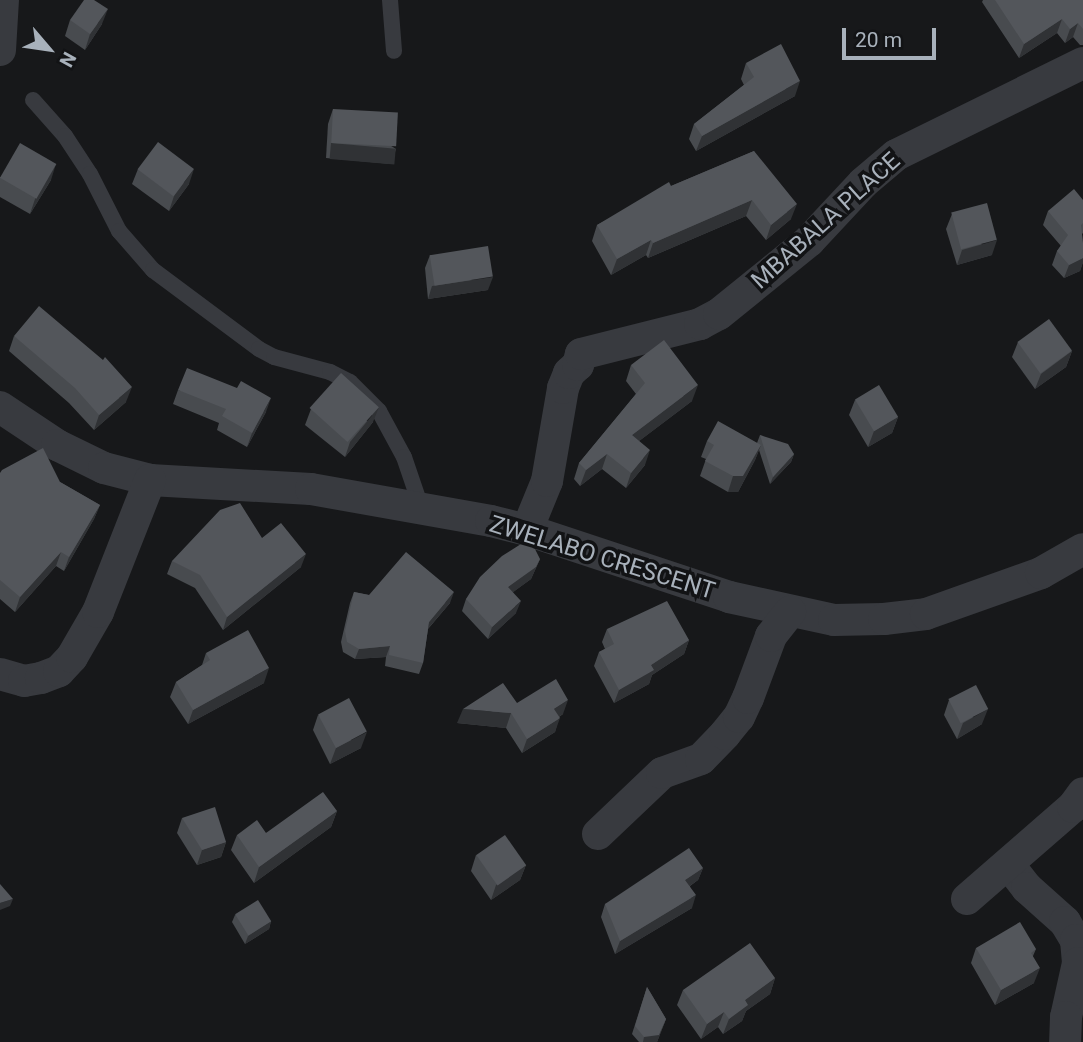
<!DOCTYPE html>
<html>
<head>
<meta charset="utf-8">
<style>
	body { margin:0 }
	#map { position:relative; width:1083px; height:1042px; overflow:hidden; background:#17181a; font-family:Roboto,sans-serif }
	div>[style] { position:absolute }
	.lane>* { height:16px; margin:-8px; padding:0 8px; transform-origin:8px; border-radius:8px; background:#383a3f }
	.street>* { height:32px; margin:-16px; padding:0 16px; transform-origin:16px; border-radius:16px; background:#383a3f }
	.wall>* { inset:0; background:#484b4f }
	.shaded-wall>* { inset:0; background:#303235; transform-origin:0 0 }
	.building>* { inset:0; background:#53565b; transform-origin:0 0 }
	span { translate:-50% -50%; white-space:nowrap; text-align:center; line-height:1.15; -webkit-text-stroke:7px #121315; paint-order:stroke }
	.street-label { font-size:24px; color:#a8b1bb }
	.north { position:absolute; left:14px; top:14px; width:70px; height:70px; -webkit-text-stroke:5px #121315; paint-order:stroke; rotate:119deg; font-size:19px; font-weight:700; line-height:28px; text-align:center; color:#a8b1bb }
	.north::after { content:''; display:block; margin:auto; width:24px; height:32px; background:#a8b1bb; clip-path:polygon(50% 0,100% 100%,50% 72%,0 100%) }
	.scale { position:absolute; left:842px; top:28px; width:94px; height:32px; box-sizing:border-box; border:4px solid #a8b1bb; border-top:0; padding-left:9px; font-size:21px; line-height:24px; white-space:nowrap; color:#a8b1bb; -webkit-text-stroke:5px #121315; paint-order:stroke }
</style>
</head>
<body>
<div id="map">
	<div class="lane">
		<i style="left:390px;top:0;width:51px;rotate:85.5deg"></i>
		<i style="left:33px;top:100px;width:48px;rotate:48.4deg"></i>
		<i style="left:65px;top:136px;width:45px;rotate:56.7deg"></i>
		<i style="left:90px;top:174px;width:64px;rotate:63deg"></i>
		<i style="left:119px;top:231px;width:52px;rotate:48.9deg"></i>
		<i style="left:153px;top:270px;width:132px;rotate:36.7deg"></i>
		<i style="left:259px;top:349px;width:17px;rotate:28deg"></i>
		<i style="left:274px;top:357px;width:58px;rotate:15deg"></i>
		<i style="left:330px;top:372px;width:22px;rotate:27deg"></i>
		<i style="left:350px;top:382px;width:41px;rotate:45deg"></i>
		<i style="left:379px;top:411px;width:52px;rotate:61.5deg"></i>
		<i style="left:404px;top:457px;width:56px;rotate:71.2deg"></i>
	</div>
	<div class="street">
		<i style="left:0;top:50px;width:50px;rotate:-86.6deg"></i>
		<i style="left:0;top:407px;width:69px;rotate:33.7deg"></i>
		<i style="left:57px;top:445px;width:52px;rotate:26.1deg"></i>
		<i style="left:104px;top:468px;width:48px;rotate:14.6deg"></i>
		<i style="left:150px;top:480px;width:161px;rotate:3.2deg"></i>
		<i style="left:311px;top:489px;width:183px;rotate:10.1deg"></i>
		<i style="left:491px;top:521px;width:37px;rotate:14deg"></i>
		<i style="left:527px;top:530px;width:213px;rotate:18.3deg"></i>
		<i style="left:729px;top:597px;width:107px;rotate:12.4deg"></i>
		<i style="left:834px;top:620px;width:50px;rotate:-1.1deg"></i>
		<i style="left:884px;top:619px;width:42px;rotate:-6.8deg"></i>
		<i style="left:926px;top:614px;width:122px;rotate:-19.6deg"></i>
		<i style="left:1041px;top:573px;width:48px;rotate:-29.7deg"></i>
		<i style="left:527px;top:530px;width:53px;rotate:-67.8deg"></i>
		<i style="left:547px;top:481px;width:94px;rotate:-80.2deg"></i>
		<i style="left:563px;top:388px;width:16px;rotate:-68deg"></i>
		<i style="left:569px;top:373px;width:12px;rotate:-42deg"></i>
		<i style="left:578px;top:365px;width:11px;rotate:-75deg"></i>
		<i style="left:581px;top:354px;width:123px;rotate:-14.1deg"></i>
		<i style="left:700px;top:324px;width:21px;rotate:-28deg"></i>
		<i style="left:719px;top:314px;width:116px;rotate:-39deg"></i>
		<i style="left:809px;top:241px;width:79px;rotate:-47deg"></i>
		<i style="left:863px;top:183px;width:43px;rotate:-40.3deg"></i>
		<i style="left:896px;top:155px;width:208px;rotate:-26.2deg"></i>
		<i style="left:0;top:674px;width:25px;rotate:16deg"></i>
		<i style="left:24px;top:681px;width:17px;rotate:-10deg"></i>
		<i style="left:41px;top:678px;width:19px;rotate:-21deg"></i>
		<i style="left:59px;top:671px;width:19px;rotate:-47deg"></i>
		<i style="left:72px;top:657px;width:52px;rotate:-60deg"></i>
		<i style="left:98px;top:612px;width:142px;rotate:-68.5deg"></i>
		<i style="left:598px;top:834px;width:88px;rotate:-43.6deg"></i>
		<i style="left:662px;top:773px;width:41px;rotate:-19.7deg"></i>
		<i style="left:701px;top:759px;width:35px;rotate:-46deg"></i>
		<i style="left:725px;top:734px;width:22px;rotate:-51deg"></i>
		<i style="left:739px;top:717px;width:21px;rotate:-65deg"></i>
		<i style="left:748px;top:698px;width:66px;rotate:-69.6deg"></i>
		<i style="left:771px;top:636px;width:31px;rotate:-52deg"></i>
		<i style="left:1009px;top:865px;width:29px;rotate:52deg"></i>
		<i style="left:1027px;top:888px;width:51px;rotate:41.8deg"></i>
		<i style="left:1065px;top:922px;width:21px;rotate:59deg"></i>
		<i style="left:1076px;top:940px;width:23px;rotate:85deg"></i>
		<i style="left:1078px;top:963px;width:55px;rotate:102.5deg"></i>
		<i style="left:1066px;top:1017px;width:25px;rotate:92deg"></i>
		<i style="left:967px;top:899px;width:140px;rotate:-41deg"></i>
		<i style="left:1073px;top:807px;width:17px;rotate:-54deg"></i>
	</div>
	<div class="wall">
		<i style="clip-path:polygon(983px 0,1083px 0,1083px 45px,1080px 45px,1073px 37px,1065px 43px,1057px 33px,1019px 58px,982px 2px)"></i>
		<i style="clip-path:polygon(70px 20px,102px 24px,85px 50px,65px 36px)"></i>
		<i style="clip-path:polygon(746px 63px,795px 96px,696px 151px,689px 139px,694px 124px,744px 85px,741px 79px)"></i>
		<i style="clip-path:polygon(333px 109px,396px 149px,391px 164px,326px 158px,328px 124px)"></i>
		<i style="clip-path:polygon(754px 151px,791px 219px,766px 240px,746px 216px,648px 258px,646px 255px,611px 275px,592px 241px,597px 225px,671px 186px)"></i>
		<i style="clip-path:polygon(138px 169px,189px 184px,169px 211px,132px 184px)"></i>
		<i style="clip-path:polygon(0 177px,51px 180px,30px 214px,0 197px)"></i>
		<i style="clip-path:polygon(1083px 200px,1083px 233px,1082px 234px,1083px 262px,1080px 271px,1064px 278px,1052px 265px,1057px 251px,1061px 246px,1043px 225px,1048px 211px)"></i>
		<i style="clip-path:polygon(952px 214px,992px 255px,957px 265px,946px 229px)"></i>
		<i style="clip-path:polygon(430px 255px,488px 290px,428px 299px,425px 268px)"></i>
		<i style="clip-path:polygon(14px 336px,126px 402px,94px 430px,69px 403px,9px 351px)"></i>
		<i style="clip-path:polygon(1018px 342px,1072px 351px,1066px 367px,1035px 389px,1012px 357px)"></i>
		<i style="clip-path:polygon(631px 365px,692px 401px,639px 441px,645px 465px,626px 488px,602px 469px,580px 486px,574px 479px,579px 463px,636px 394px,626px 381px)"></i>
		<i style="clip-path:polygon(178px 390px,266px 412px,247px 447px,217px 430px,219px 423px,173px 404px)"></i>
		<i style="clip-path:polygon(855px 400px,898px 417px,892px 433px,868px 447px,849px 415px)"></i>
		<i style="clip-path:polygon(311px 409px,373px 422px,345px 457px,305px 425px)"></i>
		<i style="clip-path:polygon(760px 435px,794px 454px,791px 462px,770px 484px,759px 450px,755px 460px,738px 492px,728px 492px,700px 476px,706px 459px,701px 457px,707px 441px,757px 443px)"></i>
		<i style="clip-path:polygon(0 473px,60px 482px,100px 505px,94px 519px,64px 571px,56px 566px,15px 612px,0 599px)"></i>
		<i style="clip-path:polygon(262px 538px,301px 567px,223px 630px,195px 588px,167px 574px,172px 561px)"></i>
		<i style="clip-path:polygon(540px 559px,531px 579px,513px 592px,516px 613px,488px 639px,462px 611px,466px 599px)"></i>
		<i style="clip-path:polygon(354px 592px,369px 595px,450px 603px,428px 629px,423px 663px,419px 674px,385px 666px,386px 657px,355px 659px,343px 652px,341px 642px,350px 603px)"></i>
		<i style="clip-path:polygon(607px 629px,689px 640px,684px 654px,652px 675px,649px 684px,614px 703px,594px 666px,599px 652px,605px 649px,602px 642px)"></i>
		<i style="clip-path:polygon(206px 653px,264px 683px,188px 724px,170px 697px,176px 682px,202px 665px)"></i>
		<i style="clip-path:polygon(949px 700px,982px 724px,957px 739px,944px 715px)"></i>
		<i style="clip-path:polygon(517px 703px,563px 714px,559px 717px,555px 732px,522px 753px,506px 728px,457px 723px)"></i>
		<i style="clip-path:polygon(318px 715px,361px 748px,330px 764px,313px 730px)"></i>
		<i style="clip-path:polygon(337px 811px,331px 827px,254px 883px,231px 850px,237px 835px,266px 833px)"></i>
		<i style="clip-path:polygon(182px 818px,226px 842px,221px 857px,197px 865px,177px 833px)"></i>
		<i style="clip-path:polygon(476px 855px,526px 865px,520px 880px,491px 900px,471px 871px)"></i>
		<i style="clip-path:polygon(703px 868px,698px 880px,690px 886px,692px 908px,615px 954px,601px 917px,605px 904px)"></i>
		<i style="clip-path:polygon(235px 915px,271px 921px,269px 929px,245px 944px,232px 922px)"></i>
		<i style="clip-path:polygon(976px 948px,1036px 949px,1033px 956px,1034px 983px,995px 1005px,971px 963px)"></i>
		<i style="clip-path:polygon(775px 978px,770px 994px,746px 1011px,742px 1021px,723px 1034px,718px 1027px,701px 1039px,677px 1005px,683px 990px)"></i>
		<i style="clip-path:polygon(647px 987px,666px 1019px,657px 1042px,639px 1042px,632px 1034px)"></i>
	</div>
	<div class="shaded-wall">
		<i style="clip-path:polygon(108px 9px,102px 24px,85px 50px,90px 34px)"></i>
		<i style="clip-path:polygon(1062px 19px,1057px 33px,1019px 58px,1024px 44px)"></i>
		<i style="clip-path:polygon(1078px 23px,1073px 37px,1065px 43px,1070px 29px)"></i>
		<i style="clip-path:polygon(800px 81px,795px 96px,696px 151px,702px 136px)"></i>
		<i style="left:331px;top:143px;width:65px;height:16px;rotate:5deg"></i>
		<i style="clip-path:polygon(56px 164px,51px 180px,30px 214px,35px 199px)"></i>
		<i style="clip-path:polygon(194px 169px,189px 184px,169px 211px,174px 196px)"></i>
		<i style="clip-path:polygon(752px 200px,746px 216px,648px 258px,653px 243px)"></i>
		<i style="clip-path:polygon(797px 204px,791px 219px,766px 240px,771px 225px)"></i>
		<i style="clip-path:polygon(651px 240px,646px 255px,611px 275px,617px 259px)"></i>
		<i style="clip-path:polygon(997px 240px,992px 255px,957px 265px,962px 250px)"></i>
		<i style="clip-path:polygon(1083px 258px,1083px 262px,1080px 271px,1064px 278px,1069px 265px)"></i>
		<i style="clip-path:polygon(493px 277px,488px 290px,428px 299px,432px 286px)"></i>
		<i style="clip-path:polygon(1072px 351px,1066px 367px,1035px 389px,1041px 374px)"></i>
		<i style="clip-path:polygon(698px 385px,692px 401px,626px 451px,632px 435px)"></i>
		<i style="clip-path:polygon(132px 387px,126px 402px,94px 430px,99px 415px)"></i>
		<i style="clip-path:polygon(271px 398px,266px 412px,247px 447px,252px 433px)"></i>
		<i style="clip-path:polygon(379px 407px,373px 422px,345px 457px,350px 442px)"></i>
		<i style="clip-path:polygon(898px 417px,892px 433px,868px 447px,874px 431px)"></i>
		<i style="clip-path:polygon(761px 445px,755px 460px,738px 492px,728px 492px,733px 476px)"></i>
		<i style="clip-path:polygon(650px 450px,645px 465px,626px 488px,631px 473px)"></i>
		<i style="clip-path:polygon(607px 454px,602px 469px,580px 486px,586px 470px)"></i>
		<i style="clip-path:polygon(794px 454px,791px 462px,770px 484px,773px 477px)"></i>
		<i style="clip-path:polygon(100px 505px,94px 519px,64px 571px,69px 557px)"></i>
		<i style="clip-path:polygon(61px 552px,56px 566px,15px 612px,20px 597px)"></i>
		<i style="clip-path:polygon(306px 554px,301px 567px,223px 630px,227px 617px)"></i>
		<i style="clip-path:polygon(540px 559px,531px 579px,504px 599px,508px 587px)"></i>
		<i style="clip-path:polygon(454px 592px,450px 603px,425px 632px,429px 622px)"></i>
		<i style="clip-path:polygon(521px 601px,516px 613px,488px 639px,492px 627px)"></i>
		<i style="clip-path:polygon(689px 640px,684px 654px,652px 675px,649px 684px,614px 703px,619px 690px,651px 665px)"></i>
		<i style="clip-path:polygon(390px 646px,386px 657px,355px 659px,359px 649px)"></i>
		<i style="clip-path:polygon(269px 668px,264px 683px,188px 724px,193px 710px)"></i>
		<i style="clip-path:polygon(568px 700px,563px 714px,549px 723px,554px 709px)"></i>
		<i style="clip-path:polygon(463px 709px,511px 713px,506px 728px,457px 723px)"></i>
		<i style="clip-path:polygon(988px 709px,982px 724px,957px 739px,963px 723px)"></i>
		<i style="clip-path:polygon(560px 718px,555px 732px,522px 753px,527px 739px)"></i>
		<i style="clip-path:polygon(367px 732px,361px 748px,330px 764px,336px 748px)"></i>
		<i style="clip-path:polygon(337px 811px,331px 827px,254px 883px,259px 867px)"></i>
		<i style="clip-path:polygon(226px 842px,221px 857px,197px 865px,202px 850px)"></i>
		<i style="clip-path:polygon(526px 865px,520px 880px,491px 900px,496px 885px)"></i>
		<i style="clip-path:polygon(703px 868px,698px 880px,681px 892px,685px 880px)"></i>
		<i style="clip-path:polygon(696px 895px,692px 908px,615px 954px,620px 941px)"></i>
		<i style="clip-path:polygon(13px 899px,10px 906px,0 910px,0 903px)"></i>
		<i style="clip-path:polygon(271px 921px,269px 929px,245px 944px,248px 936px)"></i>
		<i style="clip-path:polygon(1040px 968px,1034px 983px,995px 1005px,1001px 990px)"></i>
		<i style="clip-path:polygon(775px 978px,770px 994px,746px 1011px,742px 1021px,723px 1034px,729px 1019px,745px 1000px)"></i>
		<i style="clip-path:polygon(724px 1012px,718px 1027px,701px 1039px,707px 1024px)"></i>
		<i style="clip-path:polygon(666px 1019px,657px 1042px,643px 1042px,644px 1037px)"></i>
	</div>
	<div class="building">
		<i style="clip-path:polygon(84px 0,94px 0,108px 9px,90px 34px,70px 20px)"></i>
		<i style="clip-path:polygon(995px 0,1083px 0,1083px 29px,1078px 23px,1070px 29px,1062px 19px,1024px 44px)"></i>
		<i style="clip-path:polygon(781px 44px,800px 81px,702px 136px,694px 124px,754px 77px,746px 63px)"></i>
		<i style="left:333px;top:109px;width:65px;height:34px;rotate:3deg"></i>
		<i style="left:158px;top:142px;width:45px;height:34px;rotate:37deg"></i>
		<i style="left:20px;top:143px;width:42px;height:40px;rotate:30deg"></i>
		<i style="clip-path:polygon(754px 151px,797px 204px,771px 225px,752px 200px,653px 243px,651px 240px,617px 259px,597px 225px,669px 182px,671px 186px)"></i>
		<i style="clip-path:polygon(1074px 189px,1083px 200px,1083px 223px,1081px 225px,1083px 243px,1083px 258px,1069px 265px,1057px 251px,1068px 235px,1048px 211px)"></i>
		<i style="left:987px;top:203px;width:38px;height:37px;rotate:75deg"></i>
		<i style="left:488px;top:246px;width:31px;height:59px;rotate:81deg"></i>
		<i style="clip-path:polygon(39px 306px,103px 360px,105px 357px,132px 387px,99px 415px,75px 388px,14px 336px)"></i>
		<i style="left:1049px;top:319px;width:39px;height:39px;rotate:54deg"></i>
		<i style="clip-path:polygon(664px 340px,698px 385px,632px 435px,650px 450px,631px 473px,607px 454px,586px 470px,579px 463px,645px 383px,631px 365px)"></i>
		<i style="clip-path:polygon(187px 368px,237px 388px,241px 381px,271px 398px,252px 433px,222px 416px,226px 409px,178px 390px)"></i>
		<i style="left:341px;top:373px;width:51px;height:47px;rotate:42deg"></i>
		<i style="left:879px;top:385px;width:37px;height:28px;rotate:59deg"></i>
		<i style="clip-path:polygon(718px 421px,761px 445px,743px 476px,733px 476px,705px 461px,714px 445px,707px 441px)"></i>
		<i style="clip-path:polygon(760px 435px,788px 444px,794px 454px,773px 477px)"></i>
		<i style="clip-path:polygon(43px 448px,60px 482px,100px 505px,69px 557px,61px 552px,20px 597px,0 580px,0 473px,2px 470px)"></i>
		<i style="clip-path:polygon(240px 503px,262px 538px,281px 523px,306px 554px,227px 617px,200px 575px,172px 561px,220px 510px)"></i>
		<i style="clip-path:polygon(521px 544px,534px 547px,540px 559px,536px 567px,508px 587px,521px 601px,492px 627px,466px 599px,480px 577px,502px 556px)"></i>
		<i style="clip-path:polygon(406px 552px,454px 592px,429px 622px,423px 663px,389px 655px,390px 646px,359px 649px,347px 642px,345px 631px,354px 592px,369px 595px)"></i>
		<i style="clip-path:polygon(667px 601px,689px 640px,651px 665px,654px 670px,619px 690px,599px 652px,614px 644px,607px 629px)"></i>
		<i style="clip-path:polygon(248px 630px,269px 668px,193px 710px,176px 682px,210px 660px,206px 653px)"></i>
		<i style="clip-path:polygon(556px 679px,568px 700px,554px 709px,560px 718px,527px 739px,511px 713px,463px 709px,503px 683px,517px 703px)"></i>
		<i style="left:976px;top:685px;width:27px;height:31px;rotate:63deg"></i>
		<i style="left:349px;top:698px;width:38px;height:35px;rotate:62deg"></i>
		<i style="clip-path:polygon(323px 792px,337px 811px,259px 867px,237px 835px,257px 820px,266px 833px)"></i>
		<i style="clip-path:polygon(215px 807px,226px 842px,202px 850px,182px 818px)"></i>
		<i style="left:505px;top:835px;width:37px;height:35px;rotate:55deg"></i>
		<i style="clip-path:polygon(689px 848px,703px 868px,685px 880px,696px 895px,620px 941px,605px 904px)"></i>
		<i style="clip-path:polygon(0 884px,13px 899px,0 903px)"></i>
		<i style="left:258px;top:900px;width:25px;height:27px;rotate:58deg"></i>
		<i style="clip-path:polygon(1020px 922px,1036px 949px,1031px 953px,1040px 968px,1001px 990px,976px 948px)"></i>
		<i style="clip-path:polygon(750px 943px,775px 978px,745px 1000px,748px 1005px,729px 1019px,724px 1012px,707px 1024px,683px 990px)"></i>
		<i style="clip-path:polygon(647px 987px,666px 1019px,659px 1035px,644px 1037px,635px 1026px)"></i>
	</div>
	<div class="street-label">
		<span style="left:826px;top:221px;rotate:-42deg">MBABALA PLACE</span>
		<span style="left:602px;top:558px;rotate:17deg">ZWELABO CRESCENT</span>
	</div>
	<div class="north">N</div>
	<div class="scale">20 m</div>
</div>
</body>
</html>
